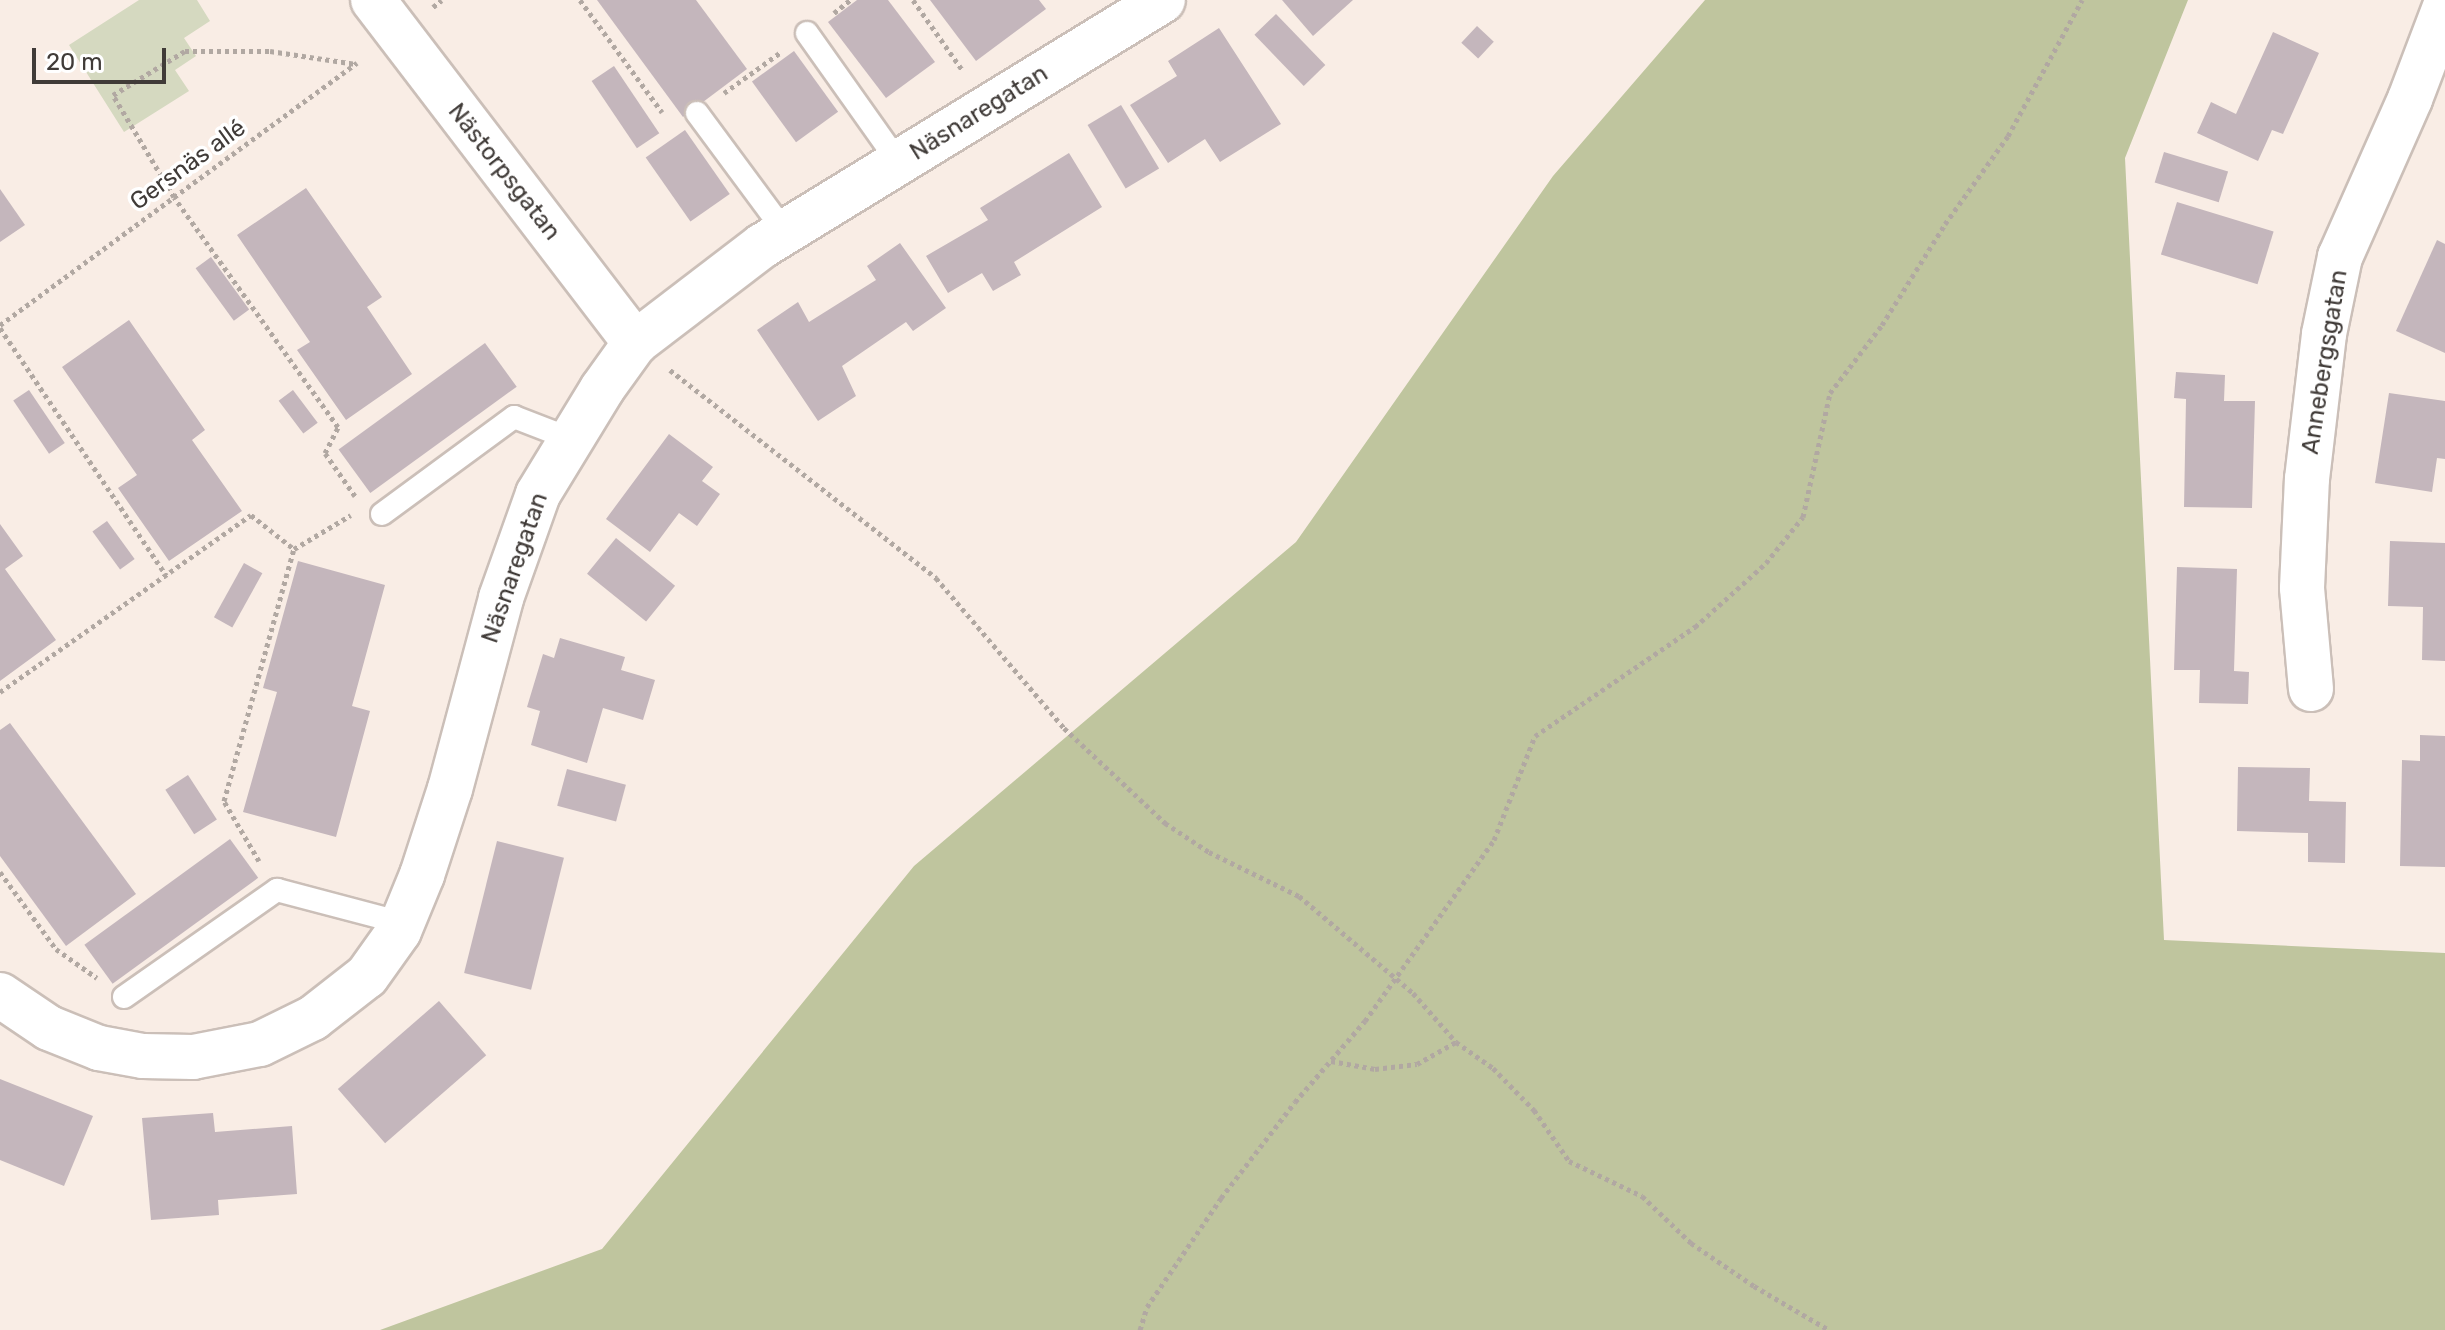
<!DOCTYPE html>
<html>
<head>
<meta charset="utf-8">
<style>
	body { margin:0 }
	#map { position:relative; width:2445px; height:1330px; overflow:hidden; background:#f9ede5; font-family:Rubik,sans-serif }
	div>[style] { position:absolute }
	.green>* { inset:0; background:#d5d9c0 }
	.forest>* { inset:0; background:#bfc59e }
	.building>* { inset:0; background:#c4b6bc; transform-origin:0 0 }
	.path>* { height:5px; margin-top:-2.5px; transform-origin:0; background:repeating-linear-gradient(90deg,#b1a8a2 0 4px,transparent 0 8px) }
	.roads { filter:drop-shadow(2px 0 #cbbfb8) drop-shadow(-2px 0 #cbbfb8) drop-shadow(0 2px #cbbfb8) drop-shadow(0 -2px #cbbfb8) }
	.lane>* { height:22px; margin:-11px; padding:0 11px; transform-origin:11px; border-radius:11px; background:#fff }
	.street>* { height:44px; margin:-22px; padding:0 22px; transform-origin:22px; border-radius:22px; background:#fff }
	span { translate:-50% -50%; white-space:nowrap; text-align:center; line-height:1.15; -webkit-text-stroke:7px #fff; paint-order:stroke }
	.street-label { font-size:24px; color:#403b38 }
	.scale { position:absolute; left:32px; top:48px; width:134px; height:36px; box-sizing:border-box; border:4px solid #403b38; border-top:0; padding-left:10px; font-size:24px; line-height:28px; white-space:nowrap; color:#403b38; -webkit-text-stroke:6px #fff; paint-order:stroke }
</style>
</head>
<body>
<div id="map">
	<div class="green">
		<i style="clip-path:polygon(139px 0,197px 0,210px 21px,184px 38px,196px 56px,175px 70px,189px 91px,124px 132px,69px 45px)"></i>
	</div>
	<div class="forest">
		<i style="clip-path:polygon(1705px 0,2188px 0,2125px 158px,2164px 940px,2445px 953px,2445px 1330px,380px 1330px,602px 1249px,914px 866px,1296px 542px,1553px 176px)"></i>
	</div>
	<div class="building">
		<i style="clip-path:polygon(597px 0,696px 0,747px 69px,683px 117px)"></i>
		<i style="clip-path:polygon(857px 0,888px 0,935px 62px,886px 98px,828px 22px)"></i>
		<i style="clip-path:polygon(930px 0,1039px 0,1046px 9px,976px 61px)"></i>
		<i style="clip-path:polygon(1282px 0,1353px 0,1313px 36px)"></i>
		<i style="left:1276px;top:14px;width:71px;height:30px;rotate:46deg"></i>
		<i style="left:1477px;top:26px;width:23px;height:23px;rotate:43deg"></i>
		<i style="clip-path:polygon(1219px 28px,1281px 124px,1220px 162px,1205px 139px,1168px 163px,1130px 105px,1177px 76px,1168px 61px)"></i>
		<i style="clip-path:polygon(2273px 32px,2319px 53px,2283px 134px,2272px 130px,2258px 161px,2197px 133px,2211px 102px,2236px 114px)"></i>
		<i style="left:794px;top:51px;width:75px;height:52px;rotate:54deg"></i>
		<i style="left:614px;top:66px;width:81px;height:27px;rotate:56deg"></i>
		<i style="left:1121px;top:105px;width:74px;height:39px;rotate:59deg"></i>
		<i style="left:685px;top:130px;width:78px;height:48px;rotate:55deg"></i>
		<i style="left:2164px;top:152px;width:67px;height:32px;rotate:17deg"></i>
		<i style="clip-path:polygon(1069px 153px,1102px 207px,1014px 262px,1021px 275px,993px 291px,982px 273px,948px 293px,926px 256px,988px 220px,980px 208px)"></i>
		<i style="clip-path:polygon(306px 188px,382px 297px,367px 307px,412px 374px,346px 420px,297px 350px,310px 342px,237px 235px)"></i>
		<i style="clip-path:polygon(0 189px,25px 225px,0 242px)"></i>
		<i style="left:2177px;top:202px;width:101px;height:55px;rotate:17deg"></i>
		<i style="clip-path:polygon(2437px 240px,2445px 244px,2445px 353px,2396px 331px)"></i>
		<i style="clip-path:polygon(900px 243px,946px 308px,913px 331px,906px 322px,842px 366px,856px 396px,818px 421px,757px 330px,798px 302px,809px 322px,876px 280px,867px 266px)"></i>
		<i style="left:211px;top:257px;width:65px;height:19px;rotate:54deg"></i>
		<i style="clip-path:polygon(129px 320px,205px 430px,192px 440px,242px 511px,169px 561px,118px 488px,137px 475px,62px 367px)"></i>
		<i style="left:485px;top:343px;width:54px;height:181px;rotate:54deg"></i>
		<i style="clip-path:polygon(2176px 372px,2225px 375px,2224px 401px,2255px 401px,2252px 508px,2184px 507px,2186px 399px,2174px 398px)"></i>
		<i style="left:29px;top:390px;width:64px;height:19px;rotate:56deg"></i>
		<i style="left:293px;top:390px;width:41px;height:18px;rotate:53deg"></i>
		<i style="clip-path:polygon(2389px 393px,2445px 401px,2445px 459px,2437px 458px,2432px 492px,2375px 483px)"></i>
		<i style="clip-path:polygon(669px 434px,713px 467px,702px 481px,720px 494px,697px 526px,679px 513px,650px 552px,606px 519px)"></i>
		<i style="left:107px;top:521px;width:47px;height:18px;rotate:54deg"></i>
		<i style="clip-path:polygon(0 524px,23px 556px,5px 569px,56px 640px,0 681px)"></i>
		<i style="left:616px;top:538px;width:76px;height:46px;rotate:39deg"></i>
		<i style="clip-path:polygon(2390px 541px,2445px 543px,2445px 661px,2422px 660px,2423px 607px,2388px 606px)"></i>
		<i style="clip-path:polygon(298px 561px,385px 585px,352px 706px,370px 711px,336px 837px,243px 812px,277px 692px,263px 688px)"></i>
		<i style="left:244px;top:563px;width:21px;height:62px;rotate:29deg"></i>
		<i style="clip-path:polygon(2177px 567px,2237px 569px,2234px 671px,2249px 672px,2248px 704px,2199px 703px,2200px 670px,2174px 670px)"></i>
		<i style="clip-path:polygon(560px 638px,625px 657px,621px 670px,655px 680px,643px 720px,603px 708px,587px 763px,531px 745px,540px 711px,527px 707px,543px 654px,554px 658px)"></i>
		<i style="clip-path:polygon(10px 723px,136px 894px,66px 946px,0 856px,0 730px)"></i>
		<i style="clip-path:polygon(2420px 735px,2445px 736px,2445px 867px,2400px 866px,2402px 760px,2420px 761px)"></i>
		<i style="clip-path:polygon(2238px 767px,2310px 768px,2309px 801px,2346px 802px,2345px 863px,2308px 862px,2308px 833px,2237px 831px)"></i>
		<i style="left:567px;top:769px;width:61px;height:38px;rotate:15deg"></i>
		<i style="left:188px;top:775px;width:53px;height:27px;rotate:57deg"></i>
		<i style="left:230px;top:839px;width:48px;height:180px;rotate:54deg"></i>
		<i style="left:497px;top:841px;width:69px;height:136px;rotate:14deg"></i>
		<i style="left:439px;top:1001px;width:72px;height:134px;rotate:49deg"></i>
		<i style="clip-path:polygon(0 1079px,93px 1116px,64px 1186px,0 1160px)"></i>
		<i style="clip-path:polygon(213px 1113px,215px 1132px,292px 1126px,297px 1194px,218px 1200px,219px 1215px,151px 1220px,142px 1118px)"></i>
	</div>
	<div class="path">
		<i style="left:580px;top:0;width:139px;rotate:53.8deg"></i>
		<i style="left:913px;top:0;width:87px;rotate:54.8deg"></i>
		<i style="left:433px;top:7px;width:11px;rotate:-38deg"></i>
		<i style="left:834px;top:13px;width:21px;rotate:-39deg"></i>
		<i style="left:724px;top:93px;width:70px;rotate:-35.7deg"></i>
		<i style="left:0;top:325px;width:443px;rotate:-36.3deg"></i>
		<i style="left:0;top:328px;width:298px;rotate:56.1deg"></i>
		<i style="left:670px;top:370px;width:338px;rotate:38deg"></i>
		<i style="left:936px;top:578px;width:197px;rotate:49.5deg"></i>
		<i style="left:1064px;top:728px;width:139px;rotate:43.2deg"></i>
		<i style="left:1165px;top:823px;width:53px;rotate:33.4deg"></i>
		<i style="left:1209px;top:852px;width:100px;rotate:26.1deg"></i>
		<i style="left:1299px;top:896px;width:150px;rotate:40.4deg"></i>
		<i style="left:1413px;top:993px;width:65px;rotate:48.7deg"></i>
		<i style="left:1456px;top:1042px;width:45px;rotate:35.1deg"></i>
		<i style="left:1493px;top:1068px;width:59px;rotate:45.7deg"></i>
		<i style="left:1534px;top:1110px;width:62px;rotate:55.5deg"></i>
		<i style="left:1569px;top:1161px;width:81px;rotate:25.6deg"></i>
		<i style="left:1642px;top:1196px;width:68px;rotate:43.8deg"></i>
		<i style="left:1691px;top:1243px;width:76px;rotate:34.3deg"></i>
		<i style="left:1754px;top:1286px;width:87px;rotate:30.4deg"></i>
		<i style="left:355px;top:496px;width:52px;rotate:-124.9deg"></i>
		<i style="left:325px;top:453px;width:29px;rotate:-63deg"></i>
		<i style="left:338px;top:427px;width:282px;rotate:-125.5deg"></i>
		<i style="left:174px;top:197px;width:119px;rotate:-120.9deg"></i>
		<i style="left:113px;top:95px;width:84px;rotate:-31.4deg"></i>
		<i style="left:185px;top:51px;width:85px"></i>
		<i style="left:270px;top:51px;width:87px;rotate:8.6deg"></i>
		<i style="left:0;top:692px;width:307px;rotate:-35.2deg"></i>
		<i style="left:251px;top:515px;width:55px;rotate:38.3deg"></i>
		<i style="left:259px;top:861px;width:69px;rotate:-120.3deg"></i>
		<i style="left:224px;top:801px;width:262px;rotate:-74.5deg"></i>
		<i style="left:294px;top:549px;width:66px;rotate:-30.8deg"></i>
		<i style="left:0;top:872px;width:95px;rotate:54deg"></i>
		<i style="left:56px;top:949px;width:50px;rotate:35.3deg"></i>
		<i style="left:1331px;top:1061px;width:45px;rotate:10.3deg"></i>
		<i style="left:1375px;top:1069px;width:42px;rotate:-6.8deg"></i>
		<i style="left:1417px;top:1064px;width:45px;rotate:-29.4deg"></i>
		<i style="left:1140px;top:1330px;width:24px;rotate:-73deg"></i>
		<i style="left:1147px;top:1307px;width:132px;rotate:-55.8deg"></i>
		<i style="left:1221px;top:1198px;width:121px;rotate:-52.4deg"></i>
		<i style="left:1295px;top:1102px;width:107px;rotate:-49.2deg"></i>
		<i style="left:1365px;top:1021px;width:222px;rotate:-54.5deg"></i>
		<i style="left:1494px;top:840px;width:112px;rotate:-68.5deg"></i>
		<i style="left:1535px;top:736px;width:194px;rotate:-34.3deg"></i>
		<i style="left:1695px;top:627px;width:96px;rotate:-42deg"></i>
		<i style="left:1766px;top:563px;width:59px;rotate:-51.2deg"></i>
		<i style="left:1803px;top:517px;width:127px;rotate:-77.7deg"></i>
		<i style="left:1830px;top:393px;width:86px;rotate:-52.6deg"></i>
		<i style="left:1882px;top:325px;width:119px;rotate:-58deg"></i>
		<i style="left:1945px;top:224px;width:108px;rotate:-54.4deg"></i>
		<i style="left:2008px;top:136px;width:155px;rotate:-61.4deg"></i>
	</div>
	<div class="roads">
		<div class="lane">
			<i style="left:807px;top:33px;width:159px;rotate:54.7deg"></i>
			<i style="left:697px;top:113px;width:148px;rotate:53.5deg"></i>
			<i style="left:382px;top:514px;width:164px;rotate:-36.3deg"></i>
			<i style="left:514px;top:417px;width:61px;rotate:21.1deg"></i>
			<i style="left:124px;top:997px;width:187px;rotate:-35deg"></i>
			<i style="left:277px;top:890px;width:129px;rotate:14.8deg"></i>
		</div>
		<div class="street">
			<i style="left:373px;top:0;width:432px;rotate:52.6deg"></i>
			<i style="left:2311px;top:689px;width:101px;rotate:-95.1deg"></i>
			<i style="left:2302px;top:588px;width:109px;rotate:-87.4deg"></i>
			<i style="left:2307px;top:479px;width:146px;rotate:-83.3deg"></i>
			<i style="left:2324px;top:334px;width:79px;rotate:-78.3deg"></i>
			<i style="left:2340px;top:257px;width:173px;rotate:-66.1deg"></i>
			<i style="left:2410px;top:99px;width:98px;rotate:-69.2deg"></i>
			<i style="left:0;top:995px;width:59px;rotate:34deg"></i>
			<i style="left:49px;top:1028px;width:54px;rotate:21.8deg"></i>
			<i style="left:99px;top:1048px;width:45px;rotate:10.3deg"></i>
			<i style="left:143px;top:1056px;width:50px;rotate:1.1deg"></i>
			<i style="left:193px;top:1057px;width:68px;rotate:-11deg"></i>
			<i style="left:260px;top:1044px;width:59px;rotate:-26.1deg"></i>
			<i style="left:313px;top:1018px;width:68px;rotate:-37.9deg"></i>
			<i style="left:367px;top:976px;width:55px;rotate:-54.6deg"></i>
			<i style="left:399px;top:931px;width:61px;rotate:-67.7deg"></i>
			<i style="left:422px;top:875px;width:90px;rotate:-72deg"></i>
			<i style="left:450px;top:789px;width:198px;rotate:-75deg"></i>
			<i style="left:501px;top:598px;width:110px;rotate:-70.4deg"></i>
			<i style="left:538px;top:494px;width:123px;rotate:-58.6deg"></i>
			<i style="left:602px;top:389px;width:57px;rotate:-54.3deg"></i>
			<i style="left:635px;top:343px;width:160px;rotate:-37.4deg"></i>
			<i style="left:762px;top:246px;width:470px;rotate:-31.5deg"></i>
		</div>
	</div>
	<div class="street-label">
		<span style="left:979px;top:113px;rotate:-32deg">Näsnaregatan</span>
		<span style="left:188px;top:165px;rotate:-36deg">Gersnäs allé</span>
		<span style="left:504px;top:172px;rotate:52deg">Nästorpsgatan</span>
		<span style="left:2325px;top:362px;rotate:-81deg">Annebergsgatan</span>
		<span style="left:515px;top:568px;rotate:-71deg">Näsnaregatan</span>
	</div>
	<div class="scale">20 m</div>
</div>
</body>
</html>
